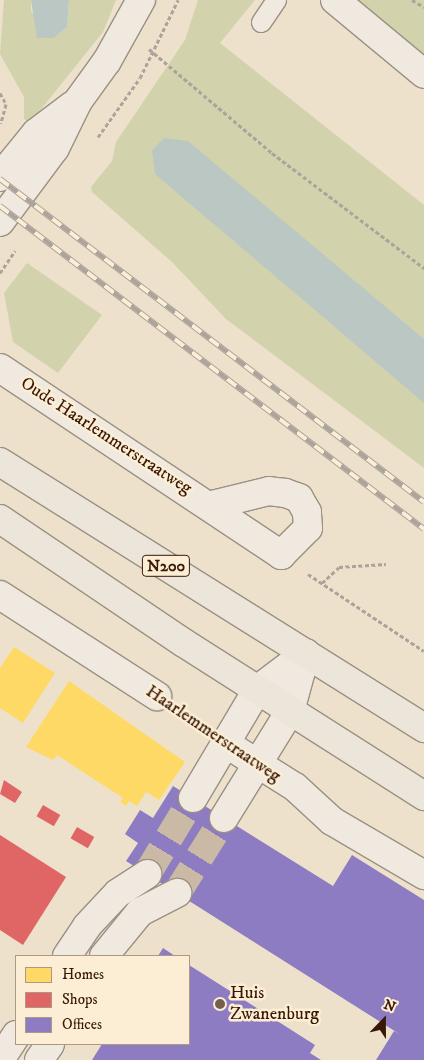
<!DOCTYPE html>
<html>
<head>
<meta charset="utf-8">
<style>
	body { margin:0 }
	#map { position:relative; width:424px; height:1060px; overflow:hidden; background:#ede1cc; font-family:"IM FELL DW Pica",serif }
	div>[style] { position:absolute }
	.green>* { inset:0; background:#d2d2ad }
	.water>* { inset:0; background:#bbc7c2 }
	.homes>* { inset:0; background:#ffd966 }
	.shops>* { inset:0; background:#e06666; transform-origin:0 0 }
	.offices>* { inset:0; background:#8e7cc3 }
	.street-tunnel>* { height:28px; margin-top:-14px; transform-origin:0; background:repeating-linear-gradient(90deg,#c9b9a5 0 28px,transparent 0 42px) }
	.path>* { height:3px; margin-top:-1.5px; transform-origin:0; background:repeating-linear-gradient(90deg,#aca39a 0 4px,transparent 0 6.5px) }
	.roads { filter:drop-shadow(1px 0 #9b9082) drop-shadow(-1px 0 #9b9082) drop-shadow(0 1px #9b9082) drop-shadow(0 -1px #9b9082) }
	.lane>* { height:19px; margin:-9.5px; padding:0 9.5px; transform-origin:9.5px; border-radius:9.5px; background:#efe9df }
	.street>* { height:28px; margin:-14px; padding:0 14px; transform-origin:14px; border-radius:14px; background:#efe9df }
	.secondary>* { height:28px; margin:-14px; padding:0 14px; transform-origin:14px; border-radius:14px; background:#efe9df }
	.primary>* { height:28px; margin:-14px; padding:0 14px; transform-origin:14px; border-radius:14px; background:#ece5da }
	.rail>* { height:5.5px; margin-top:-2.75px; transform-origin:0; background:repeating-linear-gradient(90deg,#fceed5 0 11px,#aca39a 0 22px); box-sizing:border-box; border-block:1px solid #aca39a }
	.dots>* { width:14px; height:14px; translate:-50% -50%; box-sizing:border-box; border:2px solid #fceed5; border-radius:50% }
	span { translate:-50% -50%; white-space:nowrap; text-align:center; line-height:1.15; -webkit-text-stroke:5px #fceed5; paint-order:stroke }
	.shield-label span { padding:1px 4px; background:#fceed5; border:1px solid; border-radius:4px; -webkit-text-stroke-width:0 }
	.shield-label { font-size:16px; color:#381707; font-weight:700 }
	.street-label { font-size:18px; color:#381707 }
	.poi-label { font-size:18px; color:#381707 }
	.left { translate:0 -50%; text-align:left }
	.legend { position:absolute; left:15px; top:955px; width:175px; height:90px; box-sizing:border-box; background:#fceed5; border:1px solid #ae9883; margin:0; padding:6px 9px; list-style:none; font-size:15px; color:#381707 }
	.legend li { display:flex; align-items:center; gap:10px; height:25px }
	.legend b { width:25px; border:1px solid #ae9883 }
	.north { position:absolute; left:359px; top:995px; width:50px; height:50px; -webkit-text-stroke:4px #fceed5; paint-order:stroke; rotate:22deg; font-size:14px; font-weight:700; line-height:20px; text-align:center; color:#381707 }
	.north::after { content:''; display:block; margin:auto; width:18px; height:22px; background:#381707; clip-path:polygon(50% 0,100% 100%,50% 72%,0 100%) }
</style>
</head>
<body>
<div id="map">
	<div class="green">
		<i style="clip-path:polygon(4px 0,31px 0,31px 11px,54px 38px,67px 27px,69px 0,116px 0,103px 32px,30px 123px,24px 119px,24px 97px,0 54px)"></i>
		<i style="clip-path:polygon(198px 0,255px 0,220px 43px,424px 205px,424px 468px,226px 319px,172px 262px,92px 192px,91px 187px,112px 161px,116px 142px,185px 40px)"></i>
		<i style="clip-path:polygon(350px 0,424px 0,424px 61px)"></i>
		<i style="clip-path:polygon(27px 263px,102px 315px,58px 373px,13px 342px,4px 293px)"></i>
	</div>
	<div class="water">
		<i style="clip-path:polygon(31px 0,69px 0,67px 27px,54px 38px,37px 38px)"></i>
		<i style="clip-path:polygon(164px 138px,188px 141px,424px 339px,424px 403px,155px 174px,152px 150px)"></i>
	</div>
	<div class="homes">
		<i style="clip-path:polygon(14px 647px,55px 673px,23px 723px,0 708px,0 668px)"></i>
		<i style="clip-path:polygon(69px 681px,185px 762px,159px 800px,146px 792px,137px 806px,129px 801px,126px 806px,120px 802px,123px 798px,57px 755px,53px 760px,26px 747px)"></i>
	</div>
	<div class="shops">
		<i style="clip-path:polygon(4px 780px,22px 792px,15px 803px,0 794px)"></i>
		<i style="left:43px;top:805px;width:20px;height:13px;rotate:30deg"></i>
		<i style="left:77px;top:827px;width:20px;height:13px;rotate:30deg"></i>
		<i style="clip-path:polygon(0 835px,66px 877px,23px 945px,0 930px)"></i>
	</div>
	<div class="offices">
		<i style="clip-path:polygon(173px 786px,333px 886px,352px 855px,424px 900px,424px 1060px,376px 1060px,394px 1031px,401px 1035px,126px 861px,138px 843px,125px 834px,140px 810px,153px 818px)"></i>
		<i style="clip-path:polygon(163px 948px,175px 956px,158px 956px)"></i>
		<i style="clip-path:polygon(189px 965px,315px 1045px,310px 1053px,321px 1060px,92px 1060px,102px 1044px,189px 1044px)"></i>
	</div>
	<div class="street-tunnel">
		<i style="left:147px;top:874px;width:89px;rotate:-58.8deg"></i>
		<i style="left:177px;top:893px;width:89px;rotate:-57.9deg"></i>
	</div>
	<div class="path">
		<i style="left:412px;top:0;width:14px;rotate:30deg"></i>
		<i style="left:149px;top:49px;width:161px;rotate:40.2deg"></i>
		<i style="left:272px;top:153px;width:191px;rotate:37.1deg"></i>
		<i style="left:0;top:93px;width:13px;rotate:61deg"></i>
		<i style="left:6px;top:104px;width:20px;rotate:105deg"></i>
		<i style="left:98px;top:137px;width:72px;rotate:-54.6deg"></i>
		<i style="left:140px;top:78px;width:87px;rotate:-64deg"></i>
		<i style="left:0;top:273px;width:27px;rotate:-56deg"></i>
		<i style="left:308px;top:574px;width:139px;rotate:33.6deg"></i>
		<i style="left:322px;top:583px;width:23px;rotate:-43deg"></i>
		<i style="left:339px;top:567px;width:47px;rotate:-3.7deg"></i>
		<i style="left:181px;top:714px;width:21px;rotate:35deg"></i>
	</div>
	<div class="roads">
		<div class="lane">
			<i style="left:261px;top:22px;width:27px;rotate:-56deg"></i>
		</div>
		<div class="street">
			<i style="left:335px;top:0;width:116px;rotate:39.7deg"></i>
			<i style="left:0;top:368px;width:338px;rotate:33.6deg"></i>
			<i style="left:281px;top:555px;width:38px;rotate:-45deg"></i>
			<i style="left:308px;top:528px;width:16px;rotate:-94deg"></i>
			<i style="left:307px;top:512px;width:16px;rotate:-120deg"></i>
			<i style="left:299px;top:498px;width:15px;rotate:-160deg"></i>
			<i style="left:285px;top:493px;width:16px;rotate:-173deg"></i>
			<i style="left:269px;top:491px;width:59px;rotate:166.2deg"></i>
			<i style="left:0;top:595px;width:187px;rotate:32.8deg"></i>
			<i style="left:225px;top:743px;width:83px;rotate:32.2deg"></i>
			<i style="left:295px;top:787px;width:50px;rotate:42.6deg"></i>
			<i style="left:332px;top:821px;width:107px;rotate:30.4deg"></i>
			<i style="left:193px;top:798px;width:126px;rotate:-59.3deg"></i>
			<i style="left:257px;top:690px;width:61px;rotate:-37.1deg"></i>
			<i style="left:224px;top:818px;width:126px;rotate:-58.3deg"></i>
			<i style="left:290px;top:711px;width:60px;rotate:-74.6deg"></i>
			<i style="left:67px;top:956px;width:36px;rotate:-56deg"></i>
			<i style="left:87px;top:926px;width:45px;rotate:-46.8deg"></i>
			<i style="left:118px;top:893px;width:35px;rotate:-33deg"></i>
			<i style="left:104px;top:956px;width:57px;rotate:-50.7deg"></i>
			<i style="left:140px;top:912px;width:42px;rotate:-27.2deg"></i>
			<i style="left:0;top:1060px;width:30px;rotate:-57deg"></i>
			<i style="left:39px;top:1060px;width:19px;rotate:-55deg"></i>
		</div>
		<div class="secondary">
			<i style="left:0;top:177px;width:57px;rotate:-50.7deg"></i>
			<i style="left:36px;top:133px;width:46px;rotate:-37.1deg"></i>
			<i style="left:0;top:222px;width:92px;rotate:-53.4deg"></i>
			<i style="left:55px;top:148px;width:52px;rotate:-63.9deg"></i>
			<i style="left:78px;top:101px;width:49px;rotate:-54.1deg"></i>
			<i style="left:107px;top:61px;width:70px;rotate:-60.9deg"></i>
		</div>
		<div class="primary">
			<i style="left:0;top:462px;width:501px;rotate:32.1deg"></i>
			<i style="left:0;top:519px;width:222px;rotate:34deg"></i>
			<i style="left:184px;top:643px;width:285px;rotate:32.5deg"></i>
		</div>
	</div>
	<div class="rail">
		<i style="left:0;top:179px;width:533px;rotate:37.3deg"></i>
		<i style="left:0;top:206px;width:533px;rotate:37.3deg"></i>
	</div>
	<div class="dots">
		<i style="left:220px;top:1004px;background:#775e4c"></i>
	</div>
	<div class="shield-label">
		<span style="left:166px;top:566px">N200</span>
	</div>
	<div class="street-label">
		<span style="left:106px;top:436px;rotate:33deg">Oude Haarlemmerstraatweg</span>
		<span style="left:213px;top:734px;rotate:34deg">Haarlemmerstraatweg</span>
	</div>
	<div class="poi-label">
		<span class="left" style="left:230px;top:1004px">Huis<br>Zwanenburg</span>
	</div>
	<ul class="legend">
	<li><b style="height:14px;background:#ffd966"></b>Homes</li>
	<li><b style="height:14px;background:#e06666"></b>Shops</li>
	<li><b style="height:14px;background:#8e7cc3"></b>Offices</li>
	</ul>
	<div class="north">N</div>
</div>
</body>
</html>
